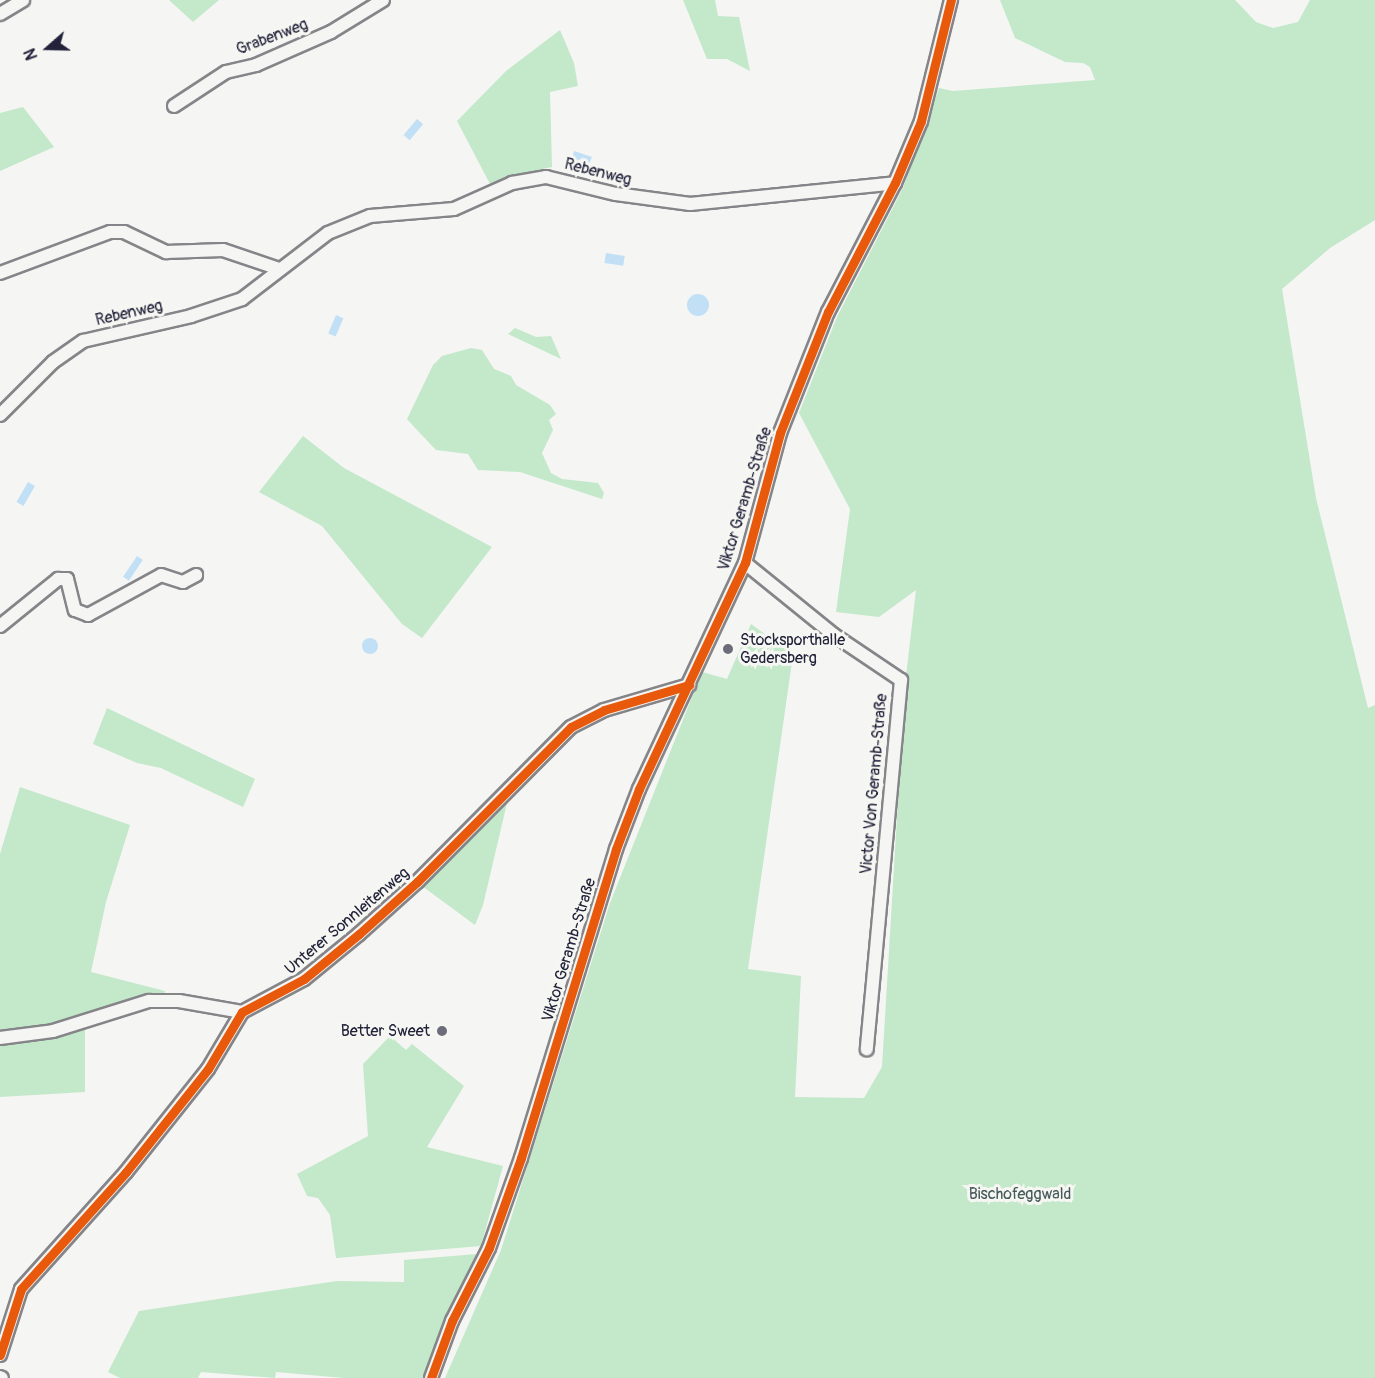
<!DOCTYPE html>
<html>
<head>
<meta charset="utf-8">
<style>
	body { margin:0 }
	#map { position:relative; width:1375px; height:1378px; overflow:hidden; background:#f5f5f3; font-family:Pangolin,sans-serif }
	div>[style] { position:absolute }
	.green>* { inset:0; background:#c3e8ca }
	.water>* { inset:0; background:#c1e0f6; transform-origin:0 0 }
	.round { border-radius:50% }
	.roads { filter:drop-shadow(2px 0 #858589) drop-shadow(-2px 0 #858589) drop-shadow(0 2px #858589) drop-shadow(0 -2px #858589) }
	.minor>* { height:12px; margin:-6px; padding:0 6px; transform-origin:6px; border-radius:6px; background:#f5f5f3 }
	.cycleway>* { height:9px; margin:-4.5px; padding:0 4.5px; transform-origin:4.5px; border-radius:4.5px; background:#e8590c }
	.dots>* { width:16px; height:16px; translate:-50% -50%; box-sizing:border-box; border:3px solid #f6f6f2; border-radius:50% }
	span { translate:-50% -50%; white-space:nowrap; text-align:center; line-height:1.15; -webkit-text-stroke:6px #f6f6f2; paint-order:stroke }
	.street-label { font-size:16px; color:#22223b }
	.poi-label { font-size:16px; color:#22223b }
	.left { translate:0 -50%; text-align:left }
	.right { translate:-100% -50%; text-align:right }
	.park-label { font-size:16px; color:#465a5c }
	.north { position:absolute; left:18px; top:18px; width:60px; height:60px; -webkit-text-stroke:4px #f6f6f2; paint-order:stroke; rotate:250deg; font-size:16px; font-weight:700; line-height:24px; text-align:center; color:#22223b }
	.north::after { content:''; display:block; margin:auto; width:21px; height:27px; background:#22223b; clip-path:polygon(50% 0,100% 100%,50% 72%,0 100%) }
</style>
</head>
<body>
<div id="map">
	<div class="green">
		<i style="clip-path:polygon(169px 0,219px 0,193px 22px)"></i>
		<i style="clip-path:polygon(683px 0,715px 0,718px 16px,739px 17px,750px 71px,727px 59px,707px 59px)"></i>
		<i style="clip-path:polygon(1000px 0,1235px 0,1256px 22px,1273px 28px,1298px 22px,1310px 0,1375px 0,1375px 220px,1330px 248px,1282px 289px,1316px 498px,1368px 708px,1375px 705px,1375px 1378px,445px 1378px,501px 1250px,610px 903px,702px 672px,727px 679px,751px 624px,793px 655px,748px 969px,801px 976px,795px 1097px,864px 1098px,882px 1067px,905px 685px,916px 590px,879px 617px,836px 612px,850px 509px,799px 413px,837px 317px,903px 188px,939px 88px,953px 91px,1095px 80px,1090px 67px,1083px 63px,1065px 62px,1015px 38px)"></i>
		<i style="clip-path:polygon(560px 30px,574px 63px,578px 86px,550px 92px,552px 167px,509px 176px,490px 184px,457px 121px,506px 71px)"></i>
		<i style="clip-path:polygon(23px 107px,54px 147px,0 171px,0 113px)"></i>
		<i style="clip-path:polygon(515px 328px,536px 337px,551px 336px,561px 359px,508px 334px)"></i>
		<i style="clip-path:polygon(471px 348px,482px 350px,494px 369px,511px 376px,516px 385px,550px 405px,556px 414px,549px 420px,553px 430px,542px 453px,551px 473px,562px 479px,598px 483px,604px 493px,602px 499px,520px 472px,478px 470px,468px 454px,436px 450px,418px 431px,407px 419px,433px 365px,442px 356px)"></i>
		<i style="clip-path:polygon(303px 436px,344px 468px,492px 547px,422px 638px,402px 624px,322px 526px,259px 492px)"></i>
		<i style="clip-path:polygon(107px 708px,255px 779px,243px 807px,161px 768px,137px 763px,93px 744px)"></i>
		<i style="clip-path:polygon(20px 787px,130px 825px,106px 902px,91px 972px,165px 991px,163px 997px,52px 1028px,0 1032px,0 854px)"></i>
		<i style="clip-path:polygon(507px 803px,483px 905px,475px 925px,422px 886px)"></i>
		<i style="clip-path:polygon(85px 1025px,85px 1092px,0 1097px,0 1042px)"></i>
		<i style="clip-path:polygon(390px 1036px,406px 1050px,412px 1044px,464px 1086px,427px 1147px,503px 1166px,481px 1246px,336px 1258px,330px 1215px,318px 1198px,307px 1196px,297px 1174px,368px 1136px,363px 1064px)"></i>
		<i style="clip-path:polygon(477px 1254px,445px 1318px,423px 1378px,344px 1378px,276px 1372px,275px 1378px,201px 1372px,198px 1378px,120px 1378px,108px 1372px,139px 1311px,337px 1281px,404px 1282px,404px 1260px)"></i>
	</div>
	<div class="water">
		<i style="left:417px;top:119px;width:8px;height:21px;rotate:40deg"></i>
		<i style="clip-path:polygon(574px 151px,592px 157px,589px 164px,572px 159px)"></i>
		<i style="left:606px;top:253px;width:19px;height:10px;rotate:9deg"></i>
		<i class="round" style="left:687px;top:294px;width:22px;height:22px"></i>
		<i style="left:336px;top:315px;width:8px;height:20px;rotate:23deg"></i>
		<i style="left:28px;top:482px;width:8px;height:23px;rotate:30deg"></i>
		<i style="left:137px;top:556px;width:7px;height:25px;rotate:34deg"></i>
		<i class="round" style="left:362px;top:638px;width:16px;height:16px"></i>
	</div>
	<div class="roads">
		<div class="minor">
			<i style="left:0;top:14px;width:27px;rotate:-31deg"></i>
			<i style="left:174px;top:106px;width:62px;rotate:-33.2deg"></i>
			<i style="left:226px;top:72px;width:31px;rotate:-13deg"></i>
			<i style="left:256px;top:65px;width:82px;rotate:-23.7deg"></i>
			<i style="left:331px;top:32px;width:61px;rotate:-31.6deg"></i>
			<i style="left:0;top:273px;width:117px;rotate:-20.4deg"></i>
			<i style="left:110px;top:232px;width:14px"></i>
			<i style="left:124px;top:232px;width:47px;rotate:25.5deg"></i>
			<i style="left:166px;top:252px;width:57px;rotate:-2deg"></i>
			<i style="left:223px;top:250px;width:59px;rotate:18.7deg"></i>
			<i style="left:0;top:415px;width:75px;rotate:-45deg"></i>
			<i style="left:53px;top:362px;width:37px;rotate:-35deg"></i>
			<i style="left:83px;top:341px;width:111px;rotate:-13deg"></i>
			<i style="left:191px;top:316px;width:54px;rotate:-18.4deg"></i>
			<i style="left:242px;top:299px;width:108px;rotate:-37.5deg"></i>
			<i style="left:328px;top:233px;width:45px;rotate:-22deg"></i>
			<i style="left:370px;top:216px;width:84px;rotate:-4.8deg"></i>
			<i style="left:454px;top:209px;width:64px;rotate:-24.1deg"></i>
			<i style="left:512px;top:183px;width:35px;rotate:-10deg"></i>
			<i style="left:546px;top:177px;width:72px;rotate:13.7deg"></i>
			<i style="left:616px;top:194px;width:75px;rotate:7.7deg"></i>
			<i style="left:690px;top:204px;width:206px;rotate:-5.8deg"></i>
			<i style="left:745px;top:563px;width:114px;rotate:39deg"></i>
			<i style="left:834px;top:635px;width:81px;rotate:33.9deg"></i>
			<i style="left:901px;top:680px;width:371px;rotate:95.3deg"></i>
			<i style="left:0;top:626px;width:75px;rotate:-39deg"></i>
			<i style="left:58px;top:579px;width:9px"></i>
			<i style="left:67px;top:579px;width:32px;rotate:76deg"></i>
			<i style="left:75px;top:610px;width:14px;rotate:21deg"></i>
			<i style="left:88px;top:615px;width:83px;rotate:-28.7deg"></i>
			<i style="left:161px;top:575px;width:23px;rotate:18deg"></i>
			<i style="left:183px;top:582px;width:15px;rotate:-28deg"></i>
			<i style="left:0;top:1038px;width:53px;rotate:-7.5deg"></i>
			<i style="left:53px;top:1031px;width:101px;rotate:-17.4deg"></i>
			<i style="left:149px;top:1001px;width:30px"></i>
			<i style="left:179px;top:1001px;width:64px;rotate:9.9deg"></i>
			<i style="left:0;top:1355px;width:69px;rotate:-72.3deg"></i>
			<i style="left:21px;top:1289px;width:157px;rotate:-48.1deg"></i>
			<i style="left:126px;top:1172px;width:132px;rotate:-51.5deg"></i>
			<i style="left:208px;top:1069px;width:66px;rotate:-59.2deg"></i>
			<i style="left:242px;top:1012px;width:70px;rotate:-28deg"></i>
			<i style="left:304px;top:979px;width:71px;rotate:-39.3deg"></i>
			<i style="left:359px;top:934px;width:78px;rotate:-41.9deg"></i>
			<i style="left:417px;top:882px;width:218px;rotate:-45.2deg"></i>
			<i style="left:571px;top:727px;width:37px;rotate:-27deg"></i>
			<i style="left:604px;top:710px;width:89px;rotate:-16.4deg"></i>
			<i style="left:0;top:1377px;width:2px;rotate:27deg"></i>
			<i style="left:431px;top:1378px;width:61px;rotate:-69.8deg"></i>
			<i style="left:452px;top:1321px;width:82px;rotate:-63.1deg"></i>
			<i style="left:489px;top:1248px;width:96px;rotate:-70.4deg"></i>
			<i style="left:521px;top:1158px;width:323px;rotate:-72.9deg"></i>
			<i style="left:616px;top:849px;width:64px;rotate:-69deg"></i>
			<i style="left:639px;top:789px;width:250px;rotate:-64.9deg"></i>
			<i style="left:745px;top:563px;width:135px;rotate:-74.9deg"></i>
			<i style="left:780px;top:433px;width:130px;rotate:-68.4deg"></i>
			<i style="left:828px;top:312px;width:145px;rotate:-62.6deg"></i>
			<i style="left:895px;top:183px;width:67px;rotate:-67.2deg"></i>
			<i style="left:921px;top:121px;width:125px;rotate:-76.1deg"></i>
		</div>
	</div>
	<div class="cycleway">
		<i style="left:0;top:1355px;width:69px;rotate:-72.3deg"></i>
		<i style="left:21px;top:1289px;width:157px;rotate:-48.1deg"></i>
		<i style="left:126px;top:1172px;width:132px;rotate:-51.5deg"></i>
		<i style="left:208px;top:1069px;width:66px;rotate:-59.2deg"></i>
		<i style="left:242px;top:1012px;width:70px;rotate:-28deg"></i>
		<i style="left:304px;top:979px;width:71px;rotate:-39.3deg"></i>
		<i style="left:359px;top:934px;width:78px;rotate:-41.9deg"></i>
		<i style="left:417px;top:882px;width:218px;rotate:-45.2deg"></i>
		<i style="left:571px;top:727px;width:37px;rotate:-27deg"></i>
		<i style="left:604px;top:710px;width:89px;rotate:-16.4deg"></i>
		<i style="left:431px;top:1378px;width:61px;rotate:-69.8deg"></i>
		<i style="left:452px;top:1321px;width:82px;rotate:-63.1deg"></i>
		<i style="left:489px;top:1248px;width:96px;rotate:-70.4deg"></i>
		<i style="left:521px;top:1158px;width:323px;rotate:-72.9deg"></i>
		<i style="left:616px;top:849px;width:64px;rotate:-69deg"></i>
		<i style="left:639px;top:789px;width:250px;rotate:-64.9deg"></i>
		<i style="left:745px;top:563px;width:135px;rotate:-74.9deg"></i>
		<i style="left:780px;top:433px;width:130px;rotate:-68.4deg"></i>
		<i style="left:828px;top:312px;width:145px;rotate:-62.6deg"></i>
		<i style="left:895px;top:183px;width:67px;rotate:-67.2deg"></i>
		<i style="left:921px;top:121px;width:125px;rotate:-76.1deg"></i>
	</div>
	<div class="dots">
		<i style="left:728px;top:649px;background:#6c6c7b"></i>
		<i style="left:442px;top:1031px;background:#6c6c7b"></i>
	</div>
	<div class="street-label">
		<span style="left:272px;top:37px;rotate:-21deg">Grabenweg</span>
		<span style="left:598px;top:172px;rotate:14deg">Rebenweg</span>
		<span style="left:129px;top:313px;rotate:-13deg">Rebenweg</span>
		<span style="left:745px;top:499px;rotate:-73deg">Viktor Geramb-Straße</span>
		<span style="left:874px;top:784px;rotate:-85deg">Victor Von Geramb-Straße</span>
		<span style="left:347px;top:921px;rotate:-40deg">Unterer Sonnleitenweg</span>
		<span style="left:569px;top:950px;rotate:-73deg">Viktor Geramb-Straße</span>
	</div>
	<div class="poi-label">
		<span class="left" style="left:740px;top:649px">Stocksporthalle<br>Gedersberg</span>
		<span class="right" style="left:430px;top:1031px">Better Sweet</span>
	</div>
	<div class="park-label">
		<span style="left:1020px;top:1194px">Bischofeggwald</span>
	</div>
	<div class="north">N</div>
</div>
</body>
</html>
